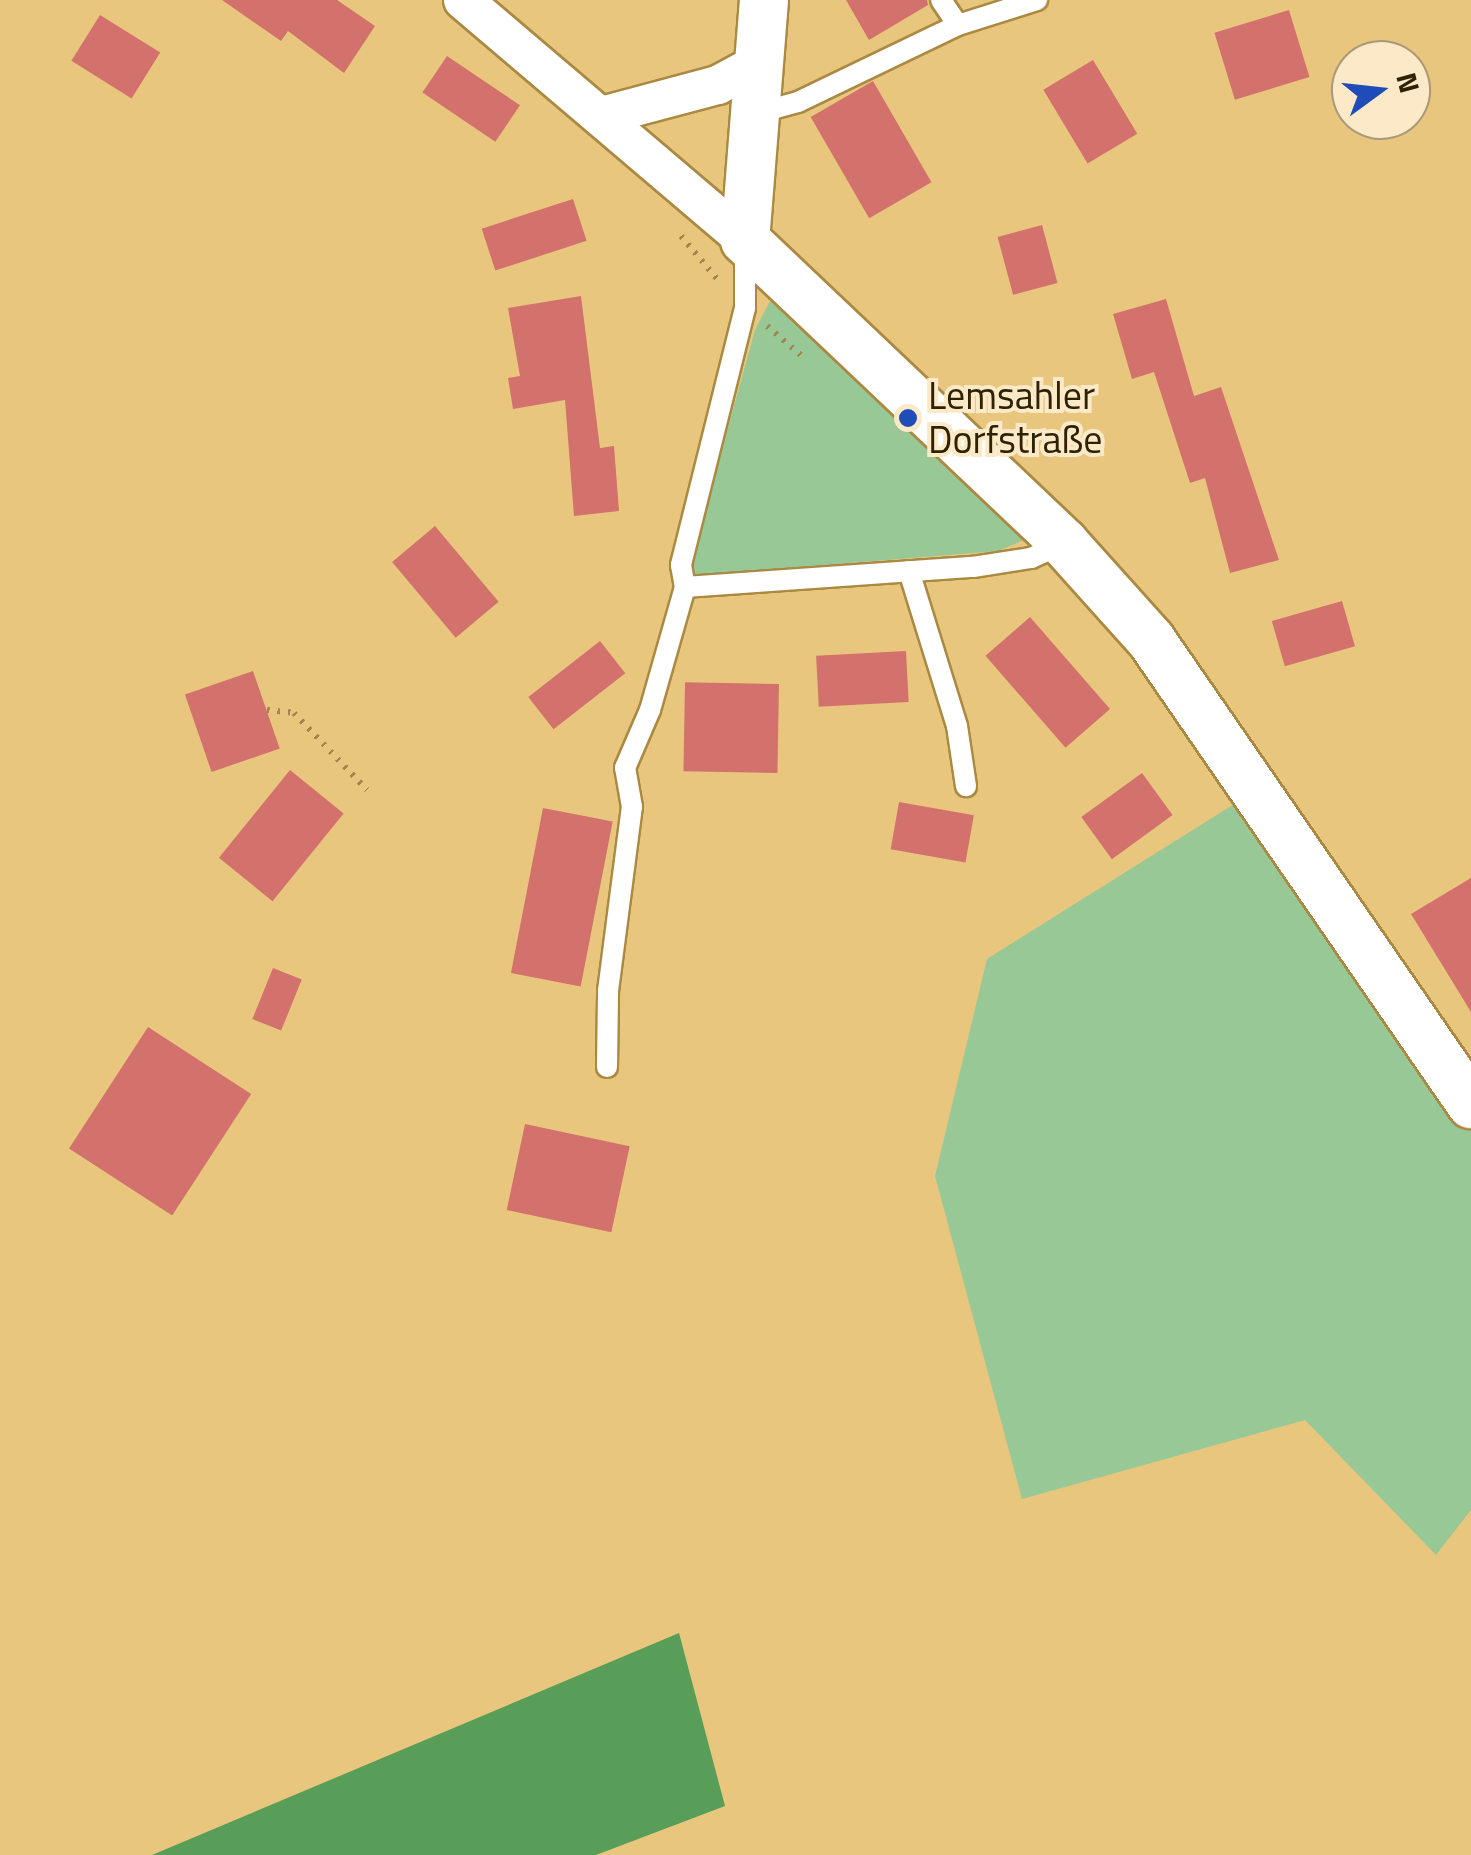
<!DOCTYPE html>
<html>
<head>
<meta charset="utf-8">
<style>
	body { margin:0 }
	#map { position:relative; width:1471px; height:1855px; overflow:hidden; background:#e9c67e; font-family:"Titillium Web",sans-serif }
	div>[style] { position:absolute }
	.green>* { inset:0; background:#97c896 }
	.forest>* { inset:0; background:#589d58 }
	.building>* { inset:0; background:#d3726d; transform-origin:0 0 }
	.path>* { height:6px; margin-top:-3px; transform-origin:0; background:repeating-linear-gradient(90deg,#a1874e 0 2.5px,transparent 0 10.5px) }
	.roads { filter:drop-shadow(2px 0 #aa8942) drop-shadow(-2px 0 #aa8942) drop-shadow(0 2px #aa8942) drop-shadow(0 -2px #aa8942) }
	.service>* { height:20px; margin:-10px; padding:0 10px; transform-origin:10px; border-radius:10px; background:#fff }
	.minor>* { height:38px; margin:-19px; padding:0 19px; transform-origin:19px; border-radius:19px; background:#fff }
	.tertiary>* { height:48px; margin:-24px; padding:0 24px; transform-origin:24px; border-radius:24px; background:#fff }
	.dots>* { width:28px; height:28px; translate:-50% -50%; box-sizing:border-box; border:5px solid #fbe9c7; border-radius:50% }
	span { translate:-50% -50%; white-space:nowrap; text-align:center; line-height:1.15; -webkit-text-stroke:8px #fbe9c7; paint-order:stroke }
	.poi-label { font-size:38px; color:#2f2203 }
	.left { translate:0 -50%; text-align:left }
	.north { position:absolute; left:1331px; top:40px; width:100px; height:100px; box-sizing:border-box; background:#fbe9c7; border:2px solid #a99979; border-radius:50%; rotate:75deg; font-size:28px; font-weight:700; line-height:40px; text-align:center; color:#2f2203 }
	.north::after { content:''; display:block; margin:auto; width:35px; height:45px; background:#204cb9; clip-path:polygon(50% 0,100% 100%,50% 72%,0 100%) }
</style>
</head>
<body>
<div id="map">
	<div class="green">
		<i style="clip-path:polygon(770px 301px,861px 377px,1033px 536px,998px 551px,687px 576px,755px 330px)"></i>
		<i style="clip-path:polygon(1255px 791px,1471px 1104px,1471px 1510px,1436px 1555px,1305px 1420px,1022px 1499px,935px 1176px,987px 959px)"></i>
	</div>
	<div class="forest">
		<i style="clip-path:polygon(679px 1633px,725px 1806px,596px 1855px,152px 1855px)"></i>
	</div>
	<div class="building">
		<i style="clip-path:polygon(222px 0,337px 0,375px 26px,344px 73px,288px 31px,281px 41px)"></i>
		<i style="clip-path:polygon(846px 0,927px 0,928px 5px,869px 40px)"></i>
		<i style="left:1289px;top:10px;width:70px;height:78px;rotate:73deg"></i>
		<i style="left:100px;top:15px;width:71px;height:54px;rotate:32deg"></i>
		<i style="left:447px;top:56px;width:88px;height:44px;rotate:34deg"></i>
		<i style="left:1093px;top:60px;width:86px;height:58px;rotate:59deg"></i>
		<i style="left:873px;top:81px;width:117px;height:72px;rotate:60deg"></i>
		<i style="left:573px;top:199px;width:44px;height:96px;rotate:72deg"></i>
		<i style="left:1042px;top:225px;width:60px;height:46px;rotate:75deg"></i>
		<i style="clip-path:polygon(581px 296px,600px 448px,614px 446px,619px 511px,574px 516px,565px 400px,513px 409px,508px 378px,520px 376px,508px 308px)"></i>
		<i style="clip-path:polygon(1166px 299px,1194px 396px,1221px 387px,1279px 560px,1230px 573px,1205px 478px,1190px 483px,1154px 372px,1132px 379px,1113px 314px)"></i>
		<i style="left:435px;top:526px;width:99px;height:56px;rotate:50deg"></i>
		<i style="left:1342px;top:601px;width:47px;height:73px;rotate:74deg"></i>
		<i style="left:1030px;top:617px;width:122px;height:59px;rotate:49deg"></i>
		<i style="left:600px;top:641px;width:41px;height:91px;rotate:52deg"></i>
		<i style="left:906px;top:651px;width:51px;height:90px;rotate:87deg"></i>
		<i style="left:253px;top:671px;width:82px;height:72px;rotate:71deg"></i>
		<i style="left:779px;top:684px;width:89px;height:94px;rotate:91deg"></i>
		<i style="left:290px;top:770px;width:69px;height:113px;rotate:39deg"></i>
		<i style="left:1142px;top:773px;width:52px;height:75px;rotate:54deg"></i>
		<i style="left:899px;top:802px;width:76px;height:48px;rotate:10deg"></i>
		<i style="left:543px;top:808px;width:71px;height:168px;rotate:11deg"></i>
		<i style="clip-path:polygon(1471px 878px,1471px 1012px,1411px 914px)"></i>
		<i style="left:273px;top:968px;width:31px;height:55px;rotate:22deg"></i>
		<i style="left:148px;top:1027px;width:123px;height:145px;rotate:33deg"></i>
		<i style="left:525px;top:1124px;width:107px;height:88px;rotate:12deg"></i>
	</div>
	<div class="path">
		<i style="left:681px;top:236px;width:57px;rotate:49.9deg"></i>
		<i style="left:767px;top:326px;width:48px;rotate:40.7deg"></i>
		<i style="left:267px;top:710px;width:27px;rotate:6deg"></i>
		<i style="left:294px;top:713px;width:106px;rotate:46.5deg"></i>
	</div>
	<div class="roads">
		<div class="service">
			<i style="left:941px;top:0;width:30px;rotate:56deg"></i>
			<i style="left:754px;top:114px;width:46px;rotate:-15.3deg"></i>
			<i style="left:798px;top:102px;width:178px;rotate:-25.7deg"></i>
			<i style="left:958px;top:25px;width:83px;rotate:-17.6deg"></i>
			<i style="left:745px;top:247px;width:61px;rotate:90deg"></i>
			<i style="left:745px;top:308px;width:265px;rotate:104deg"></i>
			<i style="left:681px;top:565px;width:22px;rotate:80deg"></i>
			<i style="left:685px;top:587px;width:289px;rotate:-4deg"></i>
			<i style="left:973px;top:567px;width:59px;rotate:-8.8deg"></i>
			<i style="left:1031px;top:558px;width:36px;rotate:-24deg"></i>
			<i style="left:909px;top:571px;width:162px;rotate:72.8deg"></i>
			<i style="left:957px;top:726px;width:61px;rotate:81.5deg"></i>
			<i style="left:607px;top:1067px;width:76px;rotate:-89.2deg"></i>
			<i style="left:608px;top:991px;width:186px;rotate:-82.6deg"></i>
			<i style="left:632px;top:807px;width:40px;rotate:-100deg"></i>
			<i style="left:625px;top:768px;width:63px;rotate:-66.7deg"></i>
			<i style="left:650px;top:710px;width:128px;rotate:-74.1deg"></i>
		</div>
		<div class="minor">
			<i style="left:463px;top:0;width:370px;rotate:40.4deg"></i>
			<i style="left:605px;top:115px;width:117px;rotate:-14.9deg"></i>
			<i style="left:718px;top:85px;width:42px;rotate:-28.4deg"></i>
		</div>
		<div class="tertiary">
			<i style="left:764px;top:0;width:241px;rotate:94.5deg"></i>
			<i style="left:745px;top:240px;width:440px;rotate:43.5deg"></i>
			<i style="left:1064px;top:543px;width:130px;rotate:48.1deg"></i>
			<i style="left:1151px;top:640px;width:564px;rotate:55.41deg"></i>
		</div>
	</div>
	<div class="dots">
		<i style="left:908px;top:418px;background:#204cb9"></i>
	</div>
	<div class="poi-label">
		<span class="left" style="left:928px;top:418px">Lemsahler<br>Dorfstraße</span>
	</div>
	<div class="north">N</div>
</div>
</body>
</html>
